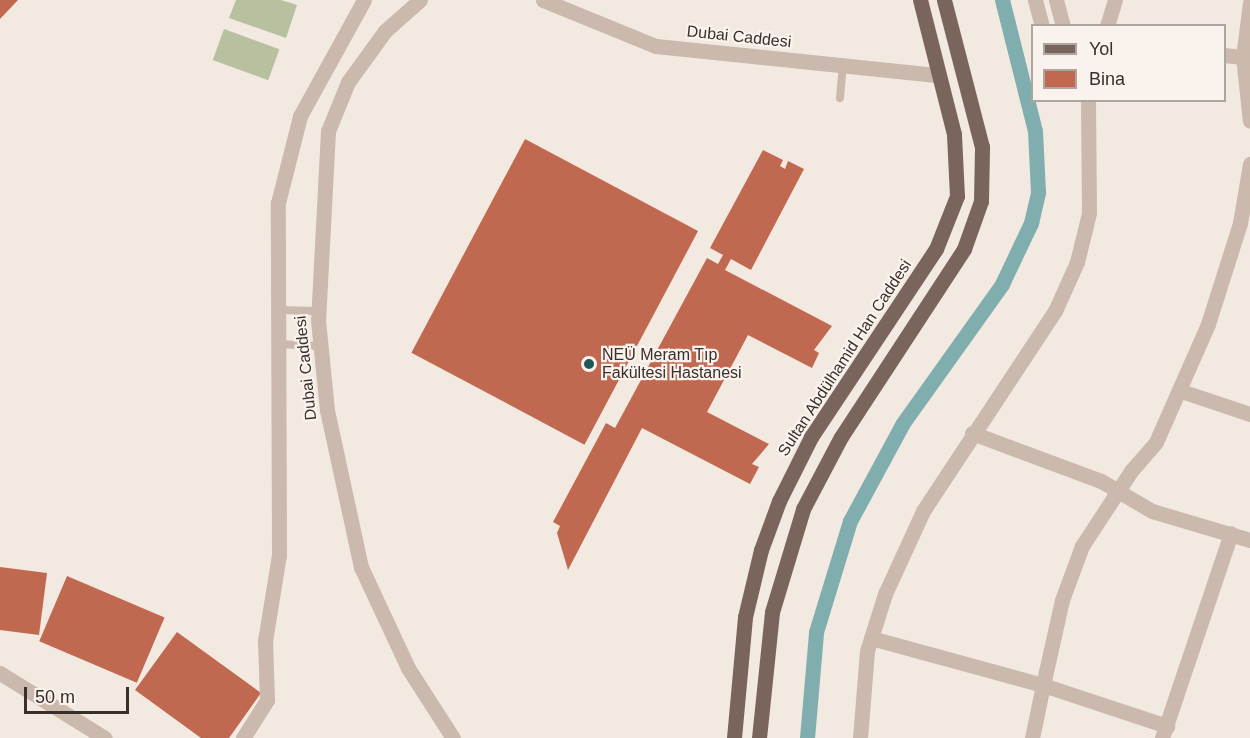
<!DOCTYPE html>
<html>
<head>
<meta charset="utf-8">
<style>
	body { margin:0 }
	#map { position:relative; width:1250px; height:738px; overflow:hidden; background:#f2e9e0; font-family:Arial,sans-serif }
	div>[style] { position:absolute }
	.green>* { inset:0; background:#b7c1a0; transform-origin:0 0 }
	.canal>* { height:15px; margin:-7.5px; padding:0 7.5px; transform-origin:7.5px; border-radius:7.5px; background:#80aeae }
	.building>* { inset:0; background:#c16850; transform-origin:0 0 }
	.service>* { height:8px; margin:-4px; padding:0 4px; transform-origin:4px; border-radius:4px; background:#cab9ac }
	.minor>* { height:15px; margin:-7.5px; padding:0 7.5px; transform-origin:7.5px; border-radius:7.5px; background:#cab9ac }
	.primary>* { height:15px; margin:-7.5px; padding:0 7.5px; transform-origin:7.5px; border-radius:7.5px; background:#7a655d }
	.dots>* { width:16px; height:16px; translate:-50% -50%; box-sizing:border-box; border:3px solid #faf3ed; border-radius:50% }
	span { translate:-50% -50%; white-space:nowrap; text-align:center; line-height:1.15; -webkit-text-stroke:4.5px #faf3ed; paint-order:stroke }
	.street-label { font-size:16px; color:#392f2b }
	.poi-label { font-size:16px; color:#392f2b }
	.left { translate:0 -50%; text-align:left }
	.legend { position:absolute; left:1031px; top:24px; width:195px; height:78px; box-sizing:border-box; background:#faf3ed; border:2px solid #ada59f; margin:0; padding:8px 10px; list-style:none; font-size:18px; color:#392f2b }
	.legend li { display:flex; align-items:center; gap:12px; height:30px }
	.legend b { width:30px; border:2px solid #ada59f }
	.scale { position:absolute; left:24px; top:687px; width:105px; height:27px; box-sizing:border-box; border:3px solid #392f2b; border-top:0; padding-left:8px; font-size:18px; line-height:21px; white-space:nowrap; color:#392f2b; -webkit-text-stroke:4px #faf3ed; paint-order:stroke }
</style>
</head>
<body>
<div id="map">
	<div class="green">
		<i style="clip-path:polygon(236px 0,281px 0,297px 5px,286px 38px,229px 18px)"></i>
		<i style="left:224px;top:29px;width:59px;height:33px;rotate:20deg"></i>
	</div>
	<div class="canal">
		<i style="left:807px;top:738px;width:106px;rotate:-85.1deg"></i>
		<i style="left:816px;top:632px;width:116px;rotate:-73deg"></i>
		<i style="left:850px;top:521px;width:111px;rotate:-61.6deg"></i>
		<i style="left:903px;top:423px;width:171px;rotate:-54.5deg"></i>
		<i style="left:1002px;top:284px;width:68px;rotate:-64.6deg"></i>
		<i style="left:1031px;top:223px;width:32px;rotate:-77deg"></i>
		<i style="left:1038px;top:192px;width:61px;rotate:-92.8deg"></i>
		<i style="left:1035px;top:131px;width:135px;rotate:-104.1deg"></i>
	</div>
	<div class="building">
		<i style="clip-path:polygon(0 0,18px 0,0 19px)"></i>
		<i style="left:525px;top:139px;width:196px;height:242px;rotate:28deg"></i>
		<i style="clip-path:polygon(763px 150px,783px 160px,780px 166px,785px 169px,788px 161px,804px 169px,751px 270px,731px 259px,725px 270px,832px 326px,814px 350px,819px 353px,812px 368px,748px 335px,707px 412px,769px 444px,752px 464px,759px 467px,750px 484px,642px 428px,568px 570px,557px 533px,560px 526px,553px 522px,606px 423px,615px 428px,707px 258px,718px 264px,723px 255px,710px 248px)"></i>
		<i style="clip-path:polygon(0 567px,47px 573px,39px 635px,0 630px)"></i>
		<i style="left:67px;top:576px;width:106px;height:71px;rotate:23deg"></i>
		<i style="clip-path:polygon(177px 632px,261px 693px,229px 738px,201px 738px,135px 690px)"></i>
	</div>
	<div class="service">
		<i style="left:840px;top:98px;width:34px;rotate:-85deg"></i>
		<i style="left:277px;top:310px;width:41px;rotate:1.4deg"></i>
		<i style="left:277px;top:344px;width:43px;rotate:2.7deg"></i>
	</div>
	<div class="minor">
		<i style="left:420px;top:0;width:47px;rotate:138.5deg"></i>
		<i style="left:385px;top:31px;width:63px;rotate:126deg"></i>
		<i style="left:348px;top:82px;width:53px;rotate:112.2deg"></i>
		<i style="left:328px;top:131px;width:189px;rotate:93deg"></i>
		<i style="left:318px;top:320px;width:90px;rotate:84.3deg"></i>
		<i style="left:327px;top:410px;width:161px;rotate:77.8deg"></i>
		<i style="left:361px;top:567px;width:111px;rotate:65deg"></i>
		<i style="left:408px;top:668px;width:83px;rotate:57.3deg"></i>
		<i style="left:543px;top:0;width:122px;rotate:22.2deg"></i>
		<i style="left:656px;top:46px;width:284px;rotate:5.9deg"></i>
		<i style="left:1035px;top:0;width:27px;rotate:75deg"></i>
		<i style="left:1056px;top:0;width:27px;rotate:75deg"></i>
		<i style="left:1250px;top:3px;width:54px;rotate:97.4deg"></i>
		<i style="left:1243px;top:57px;width:64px;rotate:83.8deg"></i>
		<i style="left:1107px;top:26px;width:27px;rotate:-73deg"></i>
		<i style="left:1224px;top:55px;width:19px;rotate:6deg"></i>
		<i style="left:1181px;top:391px;width:73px;rotate:18.4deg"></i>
		<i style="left:972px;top:433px;width:138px;rotate:20.4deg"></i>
		<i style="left:1101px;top:481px;width:59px;rotate:30.5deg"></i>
		<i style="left:1152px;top:511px;width:102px;rotate:16.5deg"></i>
		<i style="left:871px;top:638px;width:178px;rotate:15.3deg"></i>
		<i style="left:1043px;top:685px;width:87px;rotate:-77.4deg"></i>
		<i style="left:1062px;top:600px;width:58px;rotate:-69.7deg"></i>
		<i style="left:1082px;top:546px;width:90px;rotate:-56.8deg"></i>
		<i style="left:1131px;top:471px;width:38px;rotate:-49deg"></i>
		<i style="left:1156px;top:442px;width:129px;rotate:-66.2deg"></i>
		<i style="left:1208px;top:324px;width:106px;rotate:-72.4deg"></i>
		<i style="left:1240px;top:223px;width:60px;rotate:-80.4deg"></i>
		<i style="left:0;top:673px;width:123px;rotate:31.8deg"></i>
		<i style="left:243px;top:738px;width:45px;rotate:-57.7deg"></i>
		<i style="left:267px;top:700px;width:59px;rotate:-91.9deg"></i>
		<i style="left:265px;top:641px;width:87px;rotate:-80.8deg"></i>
		<i style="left:279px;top:555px;width:352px;rotate:-90.2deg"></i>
		<i style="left:278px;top:203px;width:90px;rotate:-75.8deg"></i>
		<i style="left:300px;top:116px;width:132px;rotate:-61.1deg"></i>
		<i style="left:860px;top:738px;width:87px;rotate:-85.4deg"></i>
		<i style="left:867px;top:651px;width:60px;rotate:-72.5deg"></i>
		<i style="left:885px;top:594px;width:91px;rotate:-65.4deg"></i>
		<i style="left:923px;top:511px;width:240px;rotate:-56.6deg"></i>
		<i style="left:1055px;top:311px;width:54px;rotate:-65.8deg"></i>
		<i style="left:1077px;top:262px;width:50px;rotate:-76.2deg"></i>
		<i style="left:1089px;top:213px;width:113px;rotate:-90.5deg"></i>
		<i style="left:1032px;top:738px;width:54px;rotate:-78.3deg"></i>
		<i style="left:1043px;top:685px;width:131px;rotate:18.3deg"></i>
		<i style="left:1162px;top:738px;width:216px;rotate:-71.4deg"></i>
	</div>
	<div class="primary">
		<i style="left:734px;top:738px;width:121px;rotate:-84.8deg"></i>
		<i style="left:745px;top:617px;width:69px;rotate:-76.6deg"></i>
		<i style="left:761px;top:550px;width:52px;rotate:-69.8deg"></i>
		<i style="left:779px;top:501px;width:72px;rotate:-63.4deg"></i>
		<i style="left:811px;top:437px;width:226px;rotate:-56.4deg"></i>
		<i style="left:936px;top:249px;width:57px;rotate:-68.4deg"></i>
		<i style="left:957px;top:196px;width:62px;rotate:-92.8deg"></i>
		<i style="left:954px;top:134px;width:138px;rotate:-104.2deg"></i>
		<i style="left:759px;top:738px;width:127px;rotate:-84.1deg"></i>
		<i style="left:772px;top:612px;width:108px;rotate:-73.2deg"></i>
		<i style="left:803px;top:509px;width:81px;rotate:-62.2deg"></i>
		<i style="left:841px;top:437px;width:225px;rotate:-56.8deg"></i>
		<i style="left:964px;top:249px;width:51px;rotate:-70.5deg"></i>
		<i style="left:981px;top:201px;width:54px;rotate:-88.9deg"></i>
		<i style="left:982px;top:147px;width:152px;rotate:-104.5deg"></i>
	</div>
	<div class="dots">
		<i style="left:589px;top:364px;background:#225759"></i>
	</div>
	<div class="street-label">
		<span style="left:739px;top:37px;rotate:6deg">Dubai Caddesi</span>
		<span style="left:845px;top:358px;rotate:-57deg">Sultan Abdülhamid Han Caddesi</span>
		<span style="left:306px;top:368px;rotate:-96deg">Dubai Caddesi</span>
	</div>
	<div class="poi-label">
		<span class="left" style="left:602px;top:364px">NEÜ Meram Tıp<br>Fakültesi Hastanesi</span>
	</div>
	<ul class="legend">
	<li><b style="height:8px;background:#7a655d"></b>Yol</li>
	<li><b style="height:16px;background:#c16850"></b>Bina</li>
	</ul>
	<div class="scale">50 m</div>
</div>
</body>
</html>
